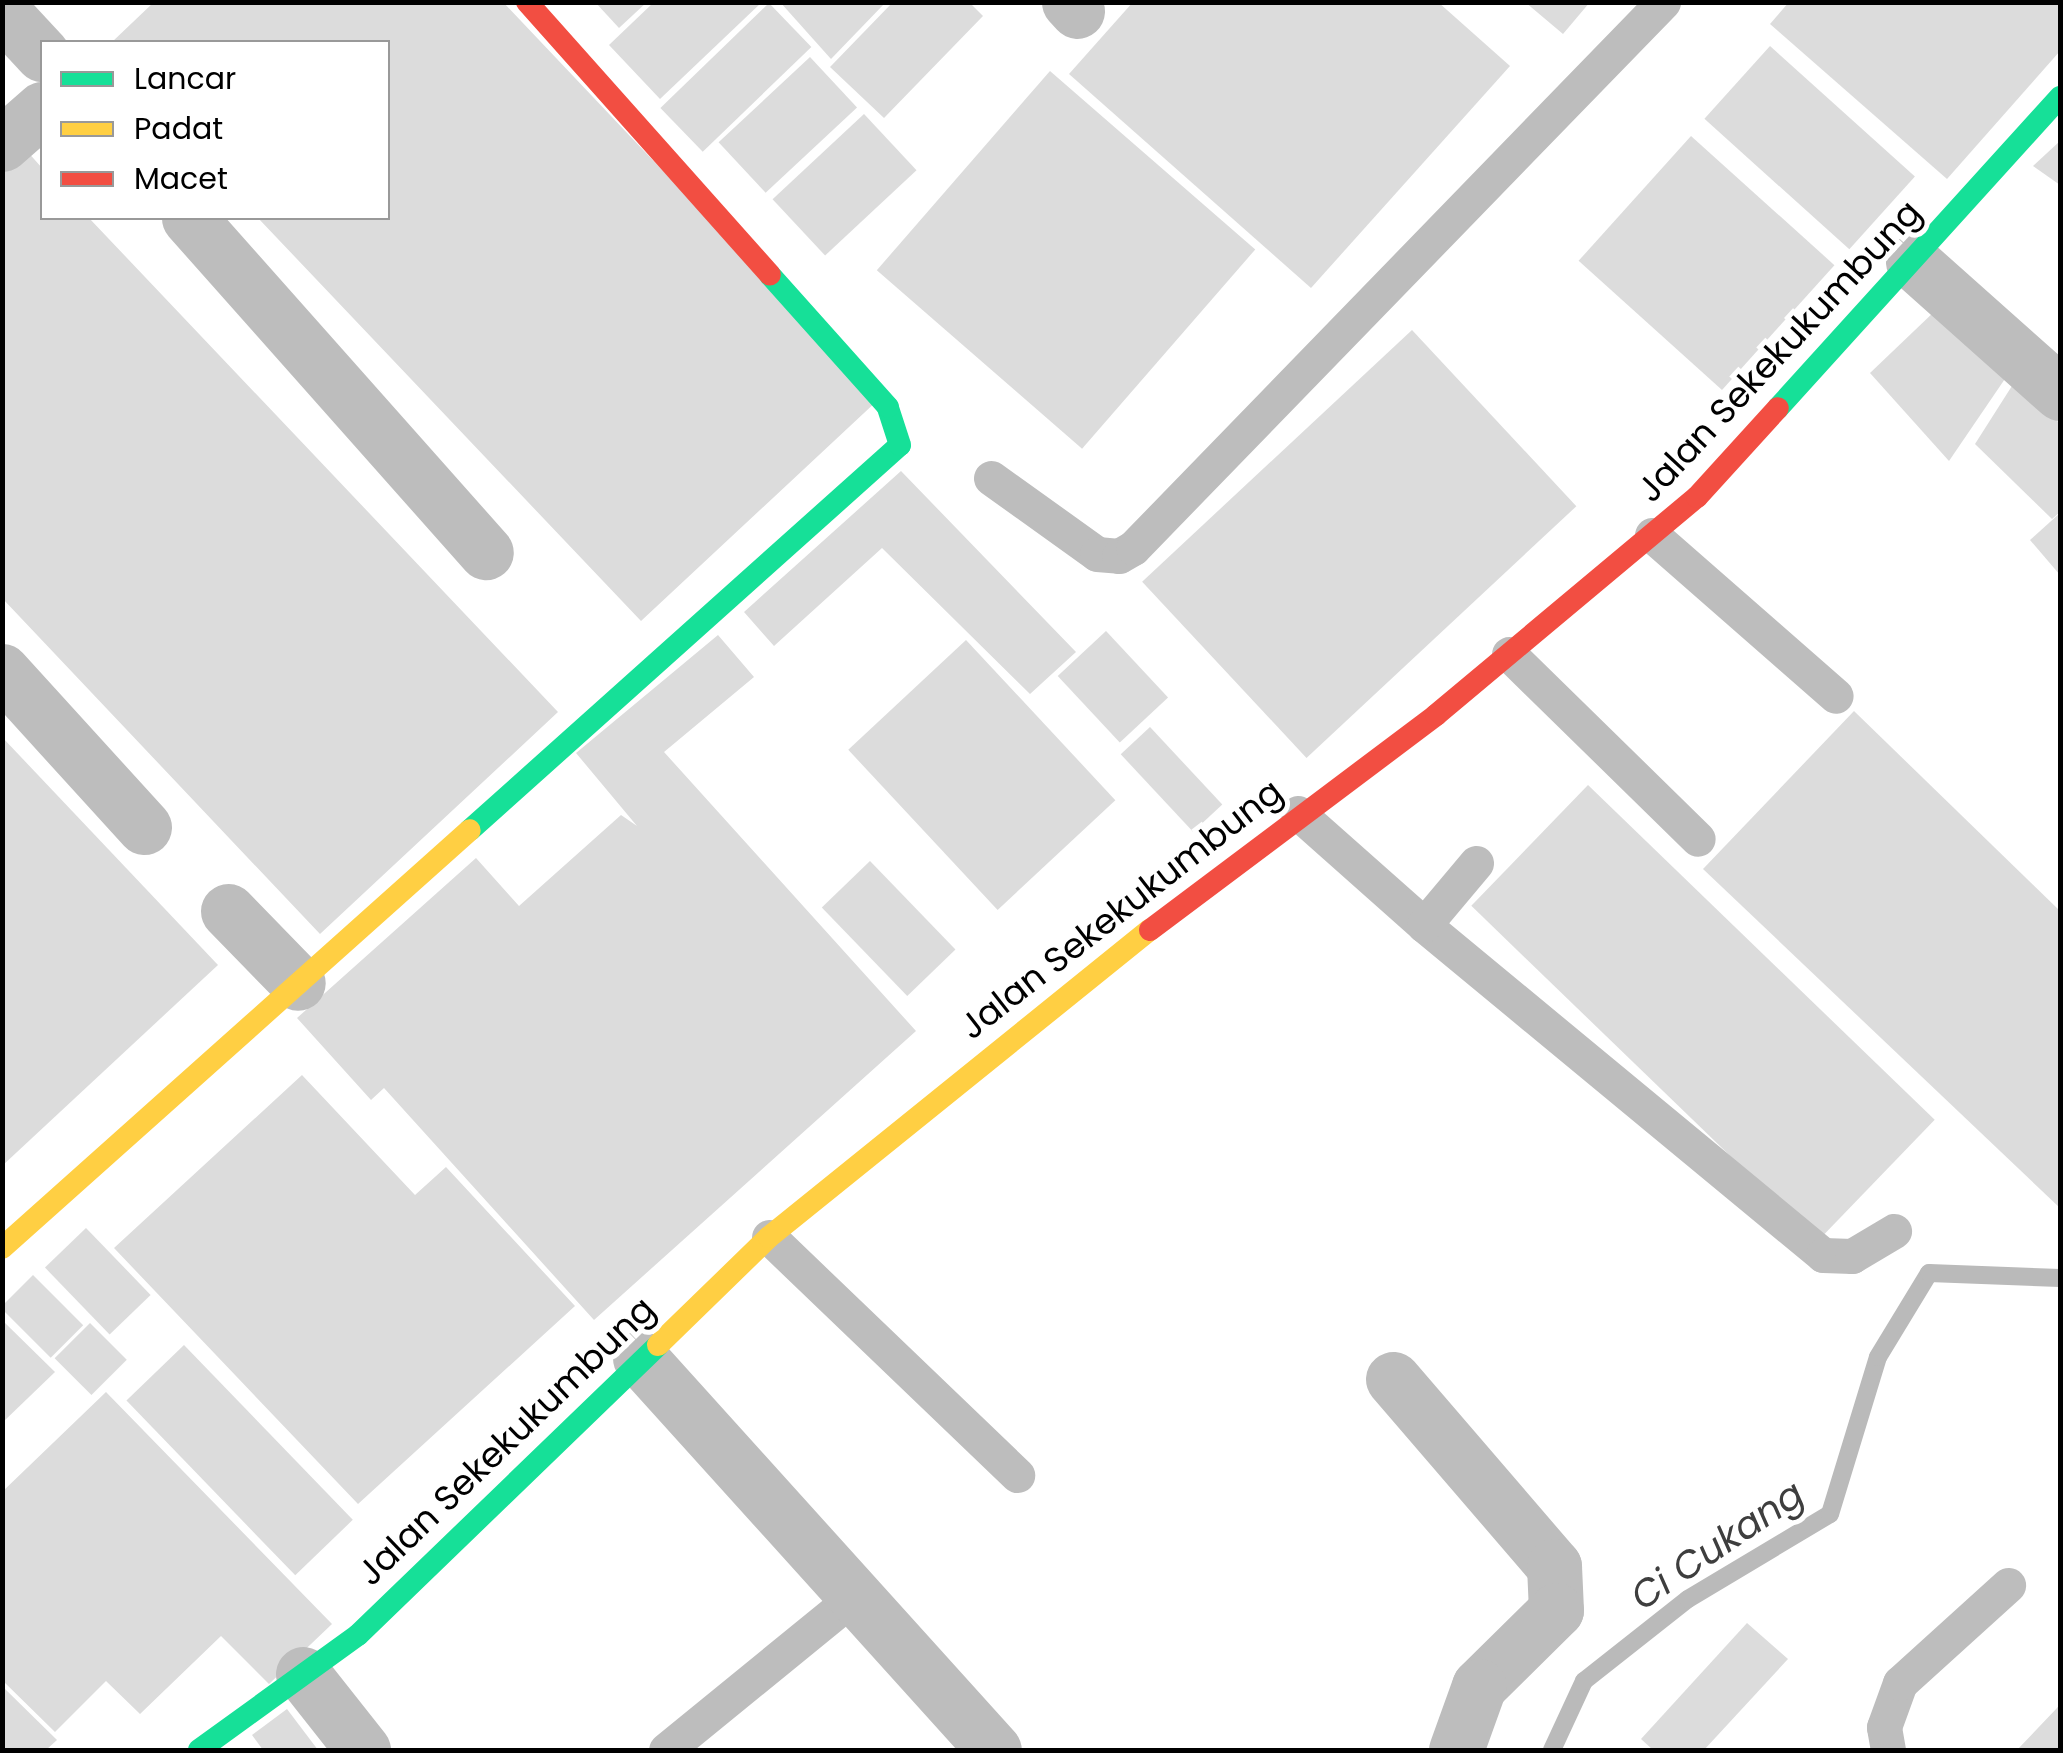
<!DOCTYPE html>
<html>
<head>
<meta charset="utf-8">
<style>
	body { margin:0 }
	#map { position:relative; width:2063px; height:1753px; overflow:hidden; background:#fff; font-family:Poppins,sans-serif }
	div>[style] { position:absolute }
	.stream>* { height:18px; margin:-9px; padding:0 9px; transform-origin:9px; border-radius:9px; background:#bababa }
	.building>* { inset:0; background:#dcdcdc; transform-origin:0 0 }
	.lane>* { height:35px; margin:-17.5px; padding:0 17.5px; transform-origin:17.5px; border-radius:17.5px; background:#bdbdbd }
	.street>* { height:55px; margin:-27.5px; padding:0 27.5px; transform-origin:27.5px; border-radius:27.5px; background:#bdbdbd }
	.fast>* { height:22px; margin:-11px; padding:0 11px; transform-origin:11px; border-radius:11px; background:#16e098 }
	.slow>* { height:22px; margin:-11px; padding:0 11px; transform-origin:11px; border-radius:11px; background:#ffcf43 }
	.jam>* { height:22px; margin:-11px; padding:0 11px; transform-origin:11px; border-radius:11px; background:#f24e42 }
	span { translate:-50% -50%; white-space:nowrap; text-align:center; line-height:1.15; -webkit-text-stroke:10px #fff; paint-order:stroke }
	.street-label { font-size:35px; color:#000 }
	.water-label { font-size:38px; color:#3e3e3e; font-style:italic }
	.frame { position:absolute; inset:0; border:5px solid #000; pointer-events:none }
	.legend { position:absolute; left:40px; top:40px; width:350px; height:180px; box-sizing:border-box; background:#fff; border:2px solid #999; margin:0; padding:12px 18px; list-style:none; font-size:30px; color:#000 }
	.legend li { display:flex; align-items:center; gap:20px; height:50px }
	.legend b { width:50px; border:2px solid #999 }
</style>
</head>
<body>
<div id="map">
	<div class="stream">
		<i style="left:1552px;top:1750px;width:76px;rotate:-65.1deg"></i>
		<i style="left:1584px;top:1681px;width:132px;rotate:-38.3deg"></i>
		<i style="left:1688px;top:1599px;width:165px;rotate:-30.9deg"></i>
		<i style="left:1830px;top:1514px;width:164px;rotate:-73deg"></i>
		<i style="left:1878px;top:1357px;width:98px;rotate:-58.7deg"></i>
		<i style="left:1929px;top:1273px;width:131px;rotate:2.2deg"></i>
	</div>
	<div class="building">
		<i style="clip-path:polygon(154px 2px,503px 2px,879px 399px,641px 621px,258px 218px,388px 218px,388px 42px,112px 42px)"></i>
		<i style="clip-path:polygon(595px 2px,647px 2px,619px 28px)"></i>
		<i style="clip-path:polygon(654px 2px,762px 2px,660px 99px,609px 45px)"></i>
		<i style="clip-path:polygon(780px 2px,886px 2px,831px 59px)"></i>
		<i style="clip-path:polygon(893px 2px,969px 2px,983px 16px,884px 118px,830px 67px)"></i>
		<i style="clip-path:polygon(1133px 2px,1438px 2px,1510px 66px,1311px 288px,1069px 74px)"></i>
		<i style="clip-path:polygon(1525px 2px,1590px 2px,1563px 34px)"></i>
		<i style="clip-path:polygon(1789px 2px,2060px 2px,2060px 51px,1947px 179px,1770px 24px)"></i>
		<i style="left:769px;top:3px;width:61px;height:151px;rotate:46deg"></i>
		<i style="left:1770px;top:46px;width:195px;height:98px;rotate:42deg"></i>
		<i style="left:810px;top:57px;width:69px;height:125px;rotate:47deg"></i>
		<i style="left:1050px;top:71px;width:272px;height:264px;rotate:41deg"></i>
		<i style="left:864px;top:114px;width:77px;height:125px;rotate:47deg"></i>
		<i style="left:1691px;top:136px;width:193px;height:168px;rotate:42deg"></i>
		<i style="clip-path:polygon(2060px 141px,2060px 185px,2033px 166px)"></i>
		<i style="clip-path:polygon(19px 142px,42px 168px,42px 218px,89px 218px,558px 712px,320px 934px,2px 598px,2px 157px)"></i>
		<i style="clip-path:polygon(1936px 310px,2011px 370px,1949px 461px,1870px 373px)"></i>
		<i style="left:1412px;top:330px;width:241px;height:369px;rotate:47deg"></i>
		<i style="clip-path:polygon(2017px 378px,2060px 424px,2060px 512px,2052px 519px,1975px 444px)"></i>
		<i style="clip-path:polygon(901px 471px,1076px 652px,1030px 694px,882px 548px,774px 646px,744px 612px)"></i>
		<i style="clip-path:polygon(2060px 513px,2060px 575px,2030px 540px)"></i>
		<i style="left:1106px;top:631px;width:91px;height:66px;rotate:47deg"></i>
		<i style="clip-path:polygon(718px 635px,754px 677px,664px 752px,916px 1031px,594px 1320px,384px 1088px,371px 1100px,297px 1018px,476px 858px,519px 906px,621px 815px,637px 826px,576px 753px)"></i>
		<i style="left:966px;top:640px;width:219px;height:161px;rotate:47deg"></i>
		<i style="clip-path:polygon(1854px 711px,2060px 911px,2060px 1208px,1703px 869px)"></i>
		<i style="left:1150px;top:727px;width:106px;height:40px;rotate:47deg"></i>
		<i style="clip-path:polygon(2px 737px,218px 965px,2px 1166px)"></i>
		<i style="left:1588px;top:785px;width:482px;height:168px;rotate:44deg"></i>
		<i style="left:870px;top:861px;width:123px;height:67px;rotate:46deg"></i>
		<i style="clip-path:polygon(302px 1075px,415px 1195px,446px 1167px,575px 1306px,358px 1504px,114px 1248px)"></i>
		<i style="left:86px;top:1228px;width:93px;height:57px;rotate:46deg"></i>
		<i style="left:33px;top:1275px;width:71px;height:46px;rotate:45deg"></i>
		<i style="clip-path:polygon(2px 1320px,55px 1372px,2px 1423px)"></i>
		<i style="left:90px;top:1323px;width:52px;height:50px;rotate:45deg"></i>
		<i style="left:184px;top:1345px;width:243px;height:80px;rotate:46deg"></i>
		<i style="clip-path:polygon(106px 1392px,332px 1624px,269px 1684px,221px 1636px,140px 1714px,106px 1681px,55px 1732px,2px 1680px,2px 1492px)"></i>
		<i style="clip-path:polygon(1747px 1623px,1788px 1659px,1704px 1750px,1653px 1750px,1641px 1739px)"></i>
		<i style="clip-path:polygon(2px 1686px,57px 1740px,46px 1750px,2px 1750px)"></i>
		<i style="clip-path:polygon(2060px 1704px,2060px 1750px,2017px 1750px,2057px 1708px)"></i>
		<i style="clip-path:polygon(287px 1709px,318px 1750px,263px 1750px,252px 1735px)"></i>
	</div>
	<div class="lane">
		<i style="left:991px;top:478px;width:130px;rotate:35.6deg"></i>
		<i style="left:1097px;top:554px;width:22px;rotate:5deg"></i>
		<i style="left:1119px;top:556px;width:16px;rotate:-30deg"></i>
		<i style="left:1133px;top:548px;width:761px;rotate:-45.85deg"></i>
		<i style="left:1652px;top:535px;width:244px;rotate:41.2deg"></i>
		<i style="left:1509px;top:654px;width:264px;rotate:44.4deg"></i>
		<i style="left:1298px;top:813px;width:169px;rotate:41.6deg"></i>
		<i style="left:1424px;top:925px;width:518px;rotate:39.59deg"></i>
		<i style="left:1823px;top:1255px;width:29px;rotate:2deg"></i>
		<i style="left:1852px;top:1256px;width:49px;rotate:-30.8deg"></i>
		<i style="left:1424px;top:925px;width:81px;rotate:-50deg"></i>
		<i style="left:769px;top:1237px;width:344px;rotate:43.8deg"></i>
		<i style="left:666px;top:1750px;width:239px;rotate:-39.2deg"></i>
		<i style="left:1888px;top:1750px;width:23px;rotate:-100deg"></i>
		<i style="left:1884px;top:1727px;width:47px;rotate:-70deg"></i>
		<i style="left:1900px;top:1683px;width:146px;rotate:-42.2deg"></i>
	</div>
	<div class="street">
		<i style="left:1069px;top:2px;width:12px;rotate:48deg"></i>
		<i style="left:2px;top:11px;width:59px;rotate:47.1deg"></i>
		<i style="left:2px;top:144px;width:53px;rotate:-41.2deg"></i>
		<i style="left:189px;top:218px;width:447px;rotate:48.4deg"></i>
		<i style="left:1913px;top:262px;width:197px;rotate:41.7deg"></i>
		<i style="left:2px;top:671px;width:211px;rotate:47.7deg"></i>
		<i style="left:228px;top:911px;width:100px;rotate:45.8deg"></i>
		<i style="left:640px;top:1358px;width:528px;rotate:47.92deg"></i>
		<i style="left:1393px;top:1379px;width:247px;rotate:49.3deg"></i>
		<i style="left:1554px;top:1566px;width:44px;rotate:87.4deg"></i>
		<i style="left:1556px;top:1610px;width:108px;rotate:135.4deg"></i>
		<i style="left:1479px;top:1686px;width:68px;rotate:109.8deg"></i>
		<i style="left:303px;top:1674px;width:97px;rotate:51.7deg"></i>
	</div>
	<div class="fast">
		<i style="left:1778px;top:408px;width:420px;rotate:-47.8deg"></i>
		<i style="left:470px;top:830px;width:577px;rotate:-41.84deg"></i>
		<i style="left:900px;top:445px;width:40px;rotate:-108deg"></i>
		<i style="left:888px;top:407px;width:177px;rotate:-131.8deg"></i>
		<i style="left:199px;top:1750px;width:196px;rotate:-35.9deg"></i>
		<i style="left:358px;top:1635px;width:417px;rotate:-44deg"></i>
	</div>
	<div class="slow">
		<i style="left:2px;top:1248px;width:627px;rotate:-41.77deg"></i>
		<i style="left:658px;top:1345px;width:155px;rotate:-44.2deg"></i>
		<i style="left:769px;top:1237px;width:489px;rotate:-38.9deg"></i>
	</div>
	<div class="jam">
		<i style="left:527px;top:2px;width:365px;rotate:48.3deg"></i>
		<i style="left:1150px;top:930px;width:358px;rotate:-36.9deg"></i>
		<i style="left:1436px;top:715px;width:340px;rotate:-39.9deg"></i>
		<i style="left:1697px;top:497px;width:120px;rotate:-47.7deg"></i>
	</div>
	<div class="street-label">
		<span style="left:1779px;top:351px;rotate:-47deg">Jalan Sekekukumbung</span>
		<span style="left:1121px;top:909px;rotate:-38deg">Jalan Sekekukumbung</span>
		<span style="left:506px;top:1441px;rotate:-44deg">Jalan Sekekukumbung</span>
	</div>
	<div class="water-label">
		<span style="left:1717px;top:1545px;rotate:-34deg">Ci Cukang</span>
	</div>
	<div class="frame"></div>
	<ul class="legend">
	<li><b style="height:12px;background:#16e098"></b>Lancar</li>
	<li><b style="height:12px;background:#ffcf43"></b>Padat</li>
	<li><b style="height:12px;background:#f24e42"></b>Macet</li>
	</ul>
</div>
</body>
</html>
